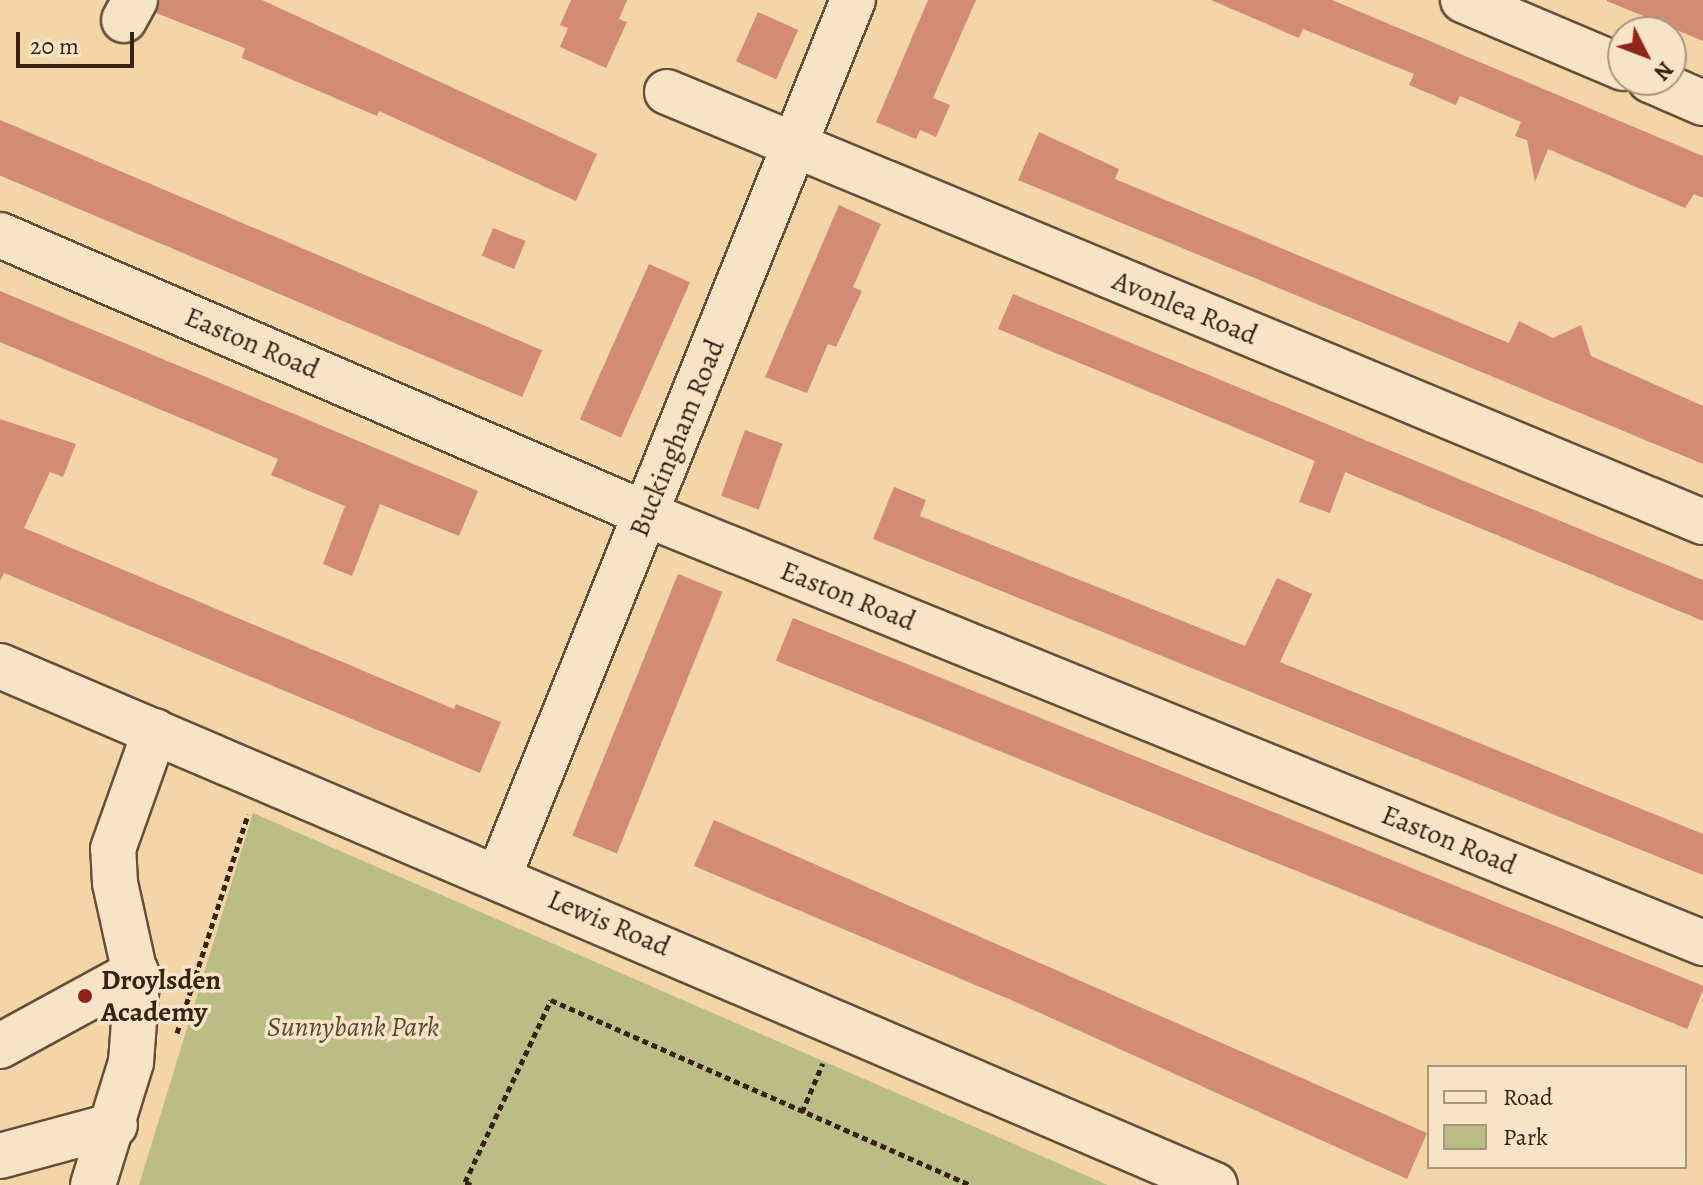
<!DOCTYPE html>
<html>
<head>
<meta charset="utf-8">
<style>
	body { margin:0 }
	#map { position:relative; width:1703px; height:1185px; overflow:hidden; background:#f3d5a7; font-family:Alegreya,serif }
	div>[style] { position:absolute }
	.green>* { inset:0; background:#bbbd87 }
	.building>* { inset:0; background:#d28c75; transform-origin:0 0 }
	.path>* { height:5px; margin-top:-2.5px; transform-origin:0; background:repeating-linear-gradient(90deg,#372214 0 6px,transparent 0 10px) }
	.roads { filter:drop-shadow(2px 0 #664f39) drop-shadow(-2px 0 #664f39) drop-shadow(0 2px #664f39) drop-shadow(0 -2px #664f39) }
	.minor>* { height:44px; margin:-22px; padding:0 22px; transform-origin:22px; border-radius:22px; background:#f7e4c6 }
	.dots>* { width:22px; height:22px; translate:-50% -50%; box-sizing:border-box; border:4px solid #f7e4c6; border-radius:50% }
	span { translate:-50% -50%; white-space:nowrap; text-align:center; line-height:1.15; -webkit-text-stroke:7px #f7e4c6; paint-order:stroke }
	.street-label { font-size:28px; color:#372214 }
	.poi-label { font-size:28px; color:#372214; font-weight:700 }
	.left { translate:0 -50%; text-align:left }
	.park-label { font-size:28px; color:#584931; font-style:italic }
	.legend { position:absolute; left:1427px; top:1065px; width:260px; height:104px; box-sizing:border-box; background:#f7e4c6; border:2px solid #aa967f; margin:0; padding:10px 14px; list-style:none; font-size:24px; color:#372214 }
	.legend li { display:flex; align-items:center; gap:16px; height:40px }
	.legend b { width:40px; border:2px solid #aa967f }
	.north { position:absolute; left:1607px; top:16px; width:80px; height:80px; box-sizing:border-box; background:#f7e4c6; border:2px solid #aa967f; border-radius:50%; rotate:132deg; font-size:22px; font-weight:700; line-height:32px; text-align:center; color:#372214 }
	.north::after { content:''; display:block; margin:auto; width:28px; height:36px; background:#8f2418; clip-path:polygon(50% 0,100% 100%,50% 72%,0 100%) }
	.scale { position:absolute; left:16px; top:32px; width:118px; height:36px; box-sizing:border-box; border:4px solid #372214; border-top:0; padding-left:10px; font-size:24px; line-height:28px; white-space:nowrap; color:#372214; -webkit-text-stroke:6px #f7e4c6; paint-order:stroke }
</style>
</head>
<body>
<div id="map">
	<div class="green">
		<i style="clip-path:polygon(253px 813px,1108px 1185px,139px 1185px)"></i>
	</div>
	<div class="building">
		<i style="clip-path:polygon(160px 0,262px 0,597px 154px,576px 201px,379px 111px,377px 116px,242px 58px,245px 48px,156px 13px)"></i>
		<i style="clip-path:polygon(571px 0,627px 0,619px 19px,627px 22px,606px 68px,560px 47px,568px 28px,560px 25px)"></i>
		<i style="clip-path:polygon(928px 0,976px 0,933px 98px,950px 105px,936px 137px,920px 130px,916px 139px,876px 122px)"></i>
		<i style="clip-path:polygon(1211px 0,1332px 0,1703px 156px,1703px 198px,1694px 194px,1685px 208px,1548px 149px,1535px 182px,1527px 140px,1515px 136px,1521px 122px,1460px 96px,1456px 105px,1409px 85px,1414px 74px,1303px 29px,1299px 38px)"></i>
		<i style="clip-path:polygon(1607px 0,1703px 0,1703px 41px,1607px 1px)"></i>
		<i style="left:758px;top:12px;width:44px;height:54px;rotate:24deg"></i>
		<i style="left:0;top:120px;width:589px;height:51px;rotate:23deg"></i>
		<i style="clip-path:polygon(1039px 132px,1119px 169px,1115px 179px,1509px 343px,1519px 321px,1553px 338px,1581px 325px,1591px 356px,1703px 406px,1703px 464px,1018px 180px)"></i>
		<i style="clip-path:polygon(839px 205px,881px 224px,853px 287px,862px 291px,836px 347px,828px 344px,807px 393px,765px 377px)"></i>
		<i style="left:493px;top:228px;width:35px;height:30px;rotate:22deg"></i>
		<i style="left:649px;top:264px;width:45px;height:170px;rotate:24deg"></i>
		<i style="clip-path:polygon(0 291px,478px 491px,459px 536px,380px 504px,352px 576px,323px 564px,345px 506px,271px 475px,278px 459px,0 342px)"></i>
		<i style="clip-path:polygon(1013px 294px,1703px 580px,1703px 621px,1345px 472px,1330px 513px,1299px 502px,1315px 461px,998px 329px)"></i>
		<i style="clip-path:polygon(0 419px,76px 444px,63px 477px,50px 472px,24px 528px,454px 709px,456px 704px,501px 722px,480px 773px,4px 573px,0 581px)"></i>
		<i style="left:745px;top:430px;width:40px;height:70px;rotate:20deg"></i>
		<i style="clip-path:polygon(894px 487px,926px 500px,920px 516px,1245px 646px,1277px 578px,1312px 594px,1280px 662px,1703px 834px,1703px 875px,873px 539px)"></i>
		<i style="left:678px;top:574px;width:48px;height:282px;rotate:22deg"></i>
		<i style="left:793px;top:618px;width:983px;height:46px;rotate:22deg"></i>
		<i style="clip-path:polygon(714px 820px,1427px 1133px,1407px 1179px,1018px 1003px,694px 866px)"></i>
	</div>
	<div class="path">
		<i style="left:177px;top:1033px;width:230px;rotate:-72deg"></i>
		<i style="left:802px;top:1112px;width:53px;rotate:-66.8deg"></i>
		<i style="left:471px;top:1185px;width:7px;rotate:-153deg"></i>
		<i style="left:465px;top:1182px;width:201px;rotate:-64.7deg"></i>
		<i style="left:551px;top:1000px;width:458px;rotate:23.8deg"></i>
	</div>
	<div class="roads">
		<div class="minor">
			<i style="left:1463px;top:0;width:174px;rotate:23deg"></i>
			<i style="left:124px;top:20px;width:23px;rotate:-61deg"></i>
			<i style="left:1650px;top:80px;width:58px;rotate:23.5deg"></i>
			<i style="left:667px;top:92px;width:1122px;rotate:22.54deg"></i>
			<i style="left:0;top:235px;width:706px;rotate:23.37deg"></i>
			<i style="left:648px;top:515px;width:1139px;rotate:22.08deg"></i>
			<i style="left:0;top:666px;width:1321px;rotate:23.13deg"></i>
			<i style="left:499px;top:876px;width:945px;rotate:-68deg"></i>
			<i style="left:0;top:1046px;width:155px;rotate:-28.6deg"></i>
			<i style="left:0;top:1156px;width:119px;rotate:-15.1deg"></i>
			<i style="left:93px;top:1185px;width:129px;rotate:-72.8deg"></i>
			<i style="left:131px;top:1062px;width:79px;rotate:-85.7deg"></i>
			<i style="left:137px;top:983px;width:102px;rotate:-102.4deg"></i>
			<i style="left:115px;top:883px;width:34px;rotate:-93deg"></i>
			<i style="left:113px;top:849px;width:125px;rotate:-70.4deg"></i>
		</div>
	</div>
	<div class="dots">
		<i style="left:85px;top:996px;background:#8f2418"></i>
	</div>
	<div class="street-label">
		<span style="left:1185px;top:308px;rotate:22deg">Avonlea Road</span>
		<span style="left:252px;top:343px;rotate:23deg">Easton Road</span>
		<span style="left:677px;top:438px;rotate:-68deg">Buckingham Road</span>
		<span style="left:848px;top:596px;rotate:22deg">Easton Road</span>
		<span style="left:1449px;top:840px;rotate:22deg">Easton Road</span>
		<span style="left:609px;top:923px;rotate:23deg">Lewis Road</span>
	</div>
	<div class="poi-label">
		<span class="left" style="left:101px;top:996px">Droylsden<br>Academy</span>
	</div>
	<div class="park-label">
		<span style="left:353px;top:1027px">Sunnybank Park</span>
	</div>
	<ul class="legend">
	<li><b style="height:10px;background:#f7e4c6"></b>Road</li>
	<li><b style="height:22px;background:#bbbd87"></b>Park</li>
	</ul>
	<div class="north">N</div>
	<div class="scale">20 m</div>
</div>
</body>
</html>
